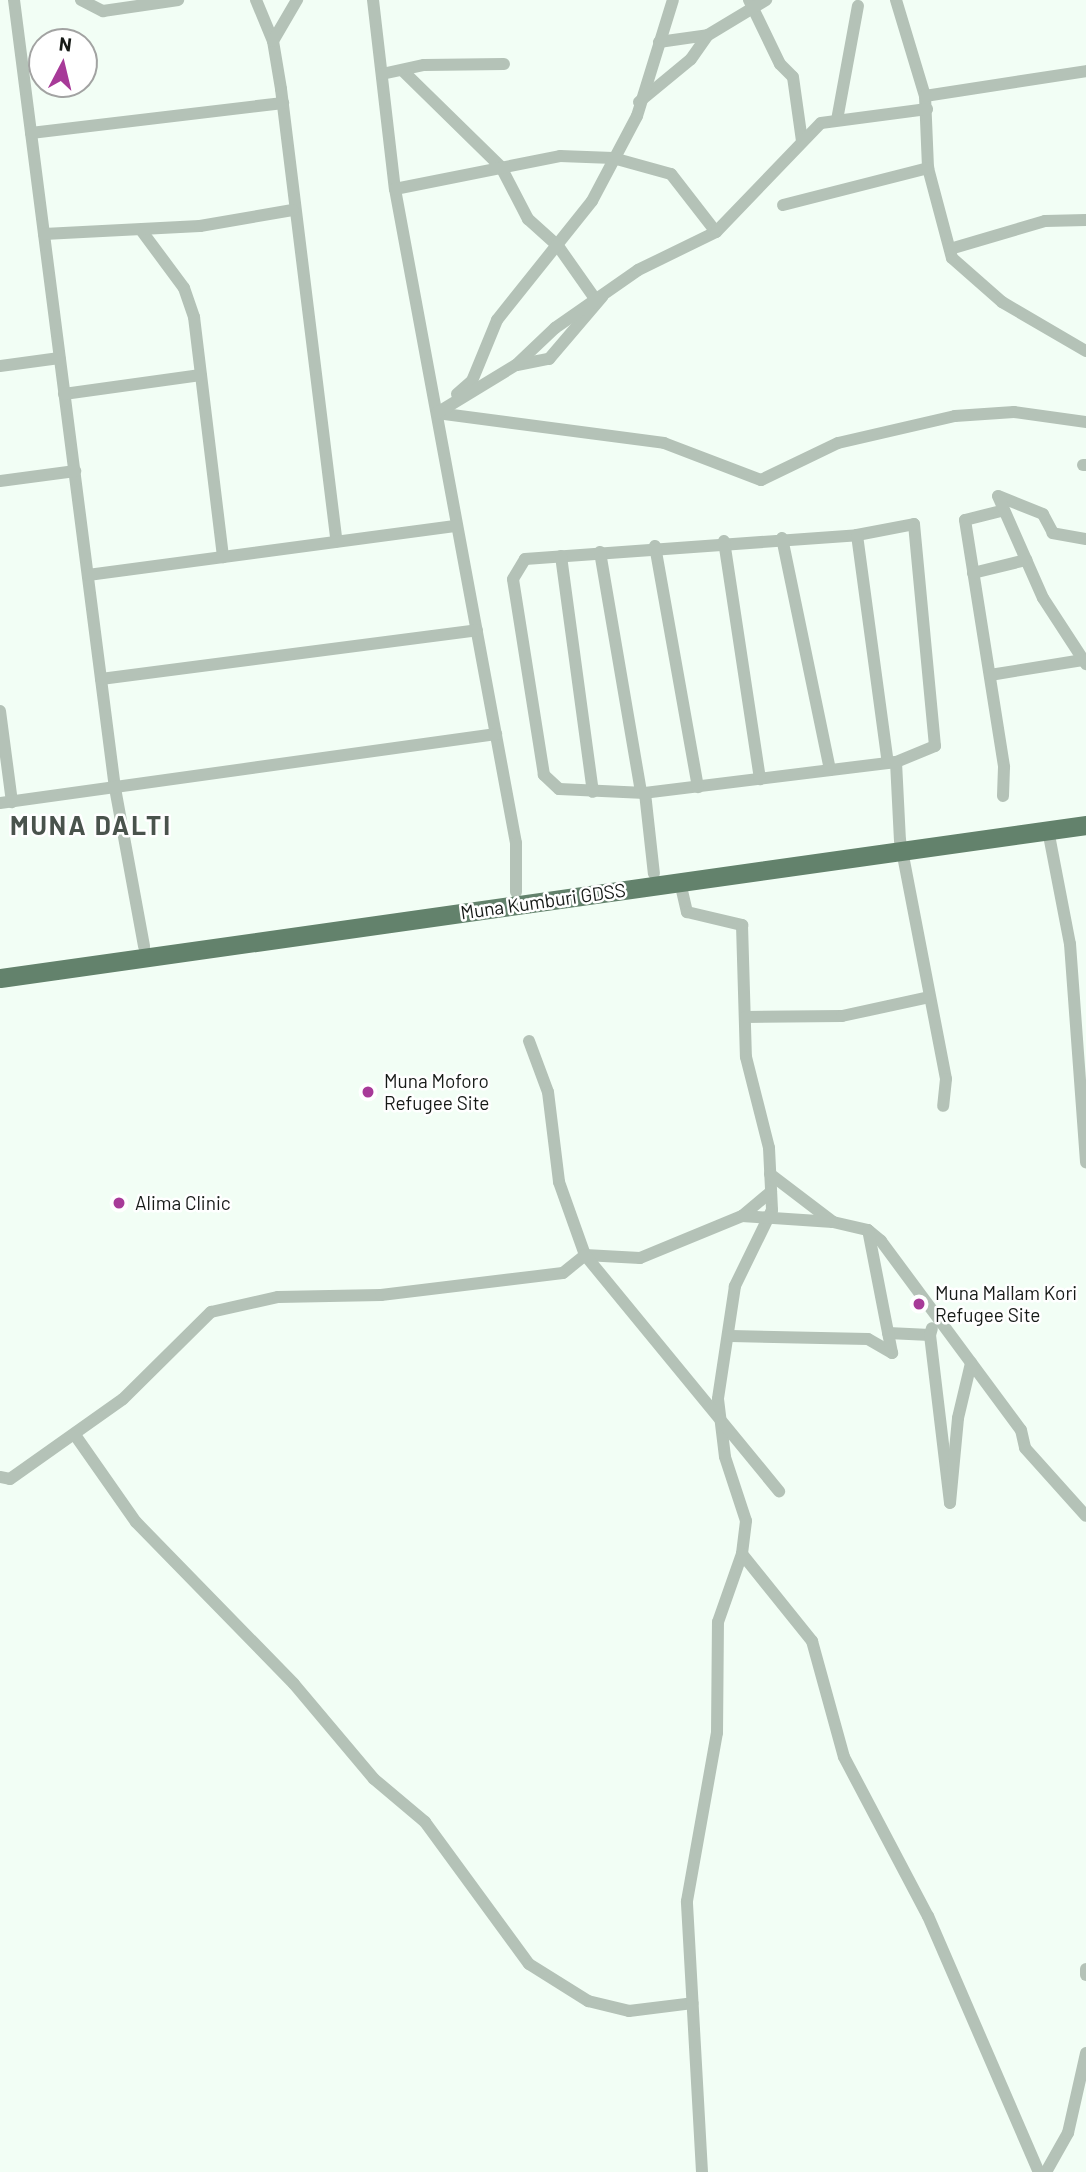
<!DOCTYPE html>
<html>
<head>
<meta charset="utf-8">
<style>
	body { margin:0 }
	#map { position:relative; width:1086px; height:2172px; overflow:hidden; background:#f2fef5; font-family:Barlow,sans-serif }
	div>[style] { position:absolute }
	.minor>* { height:12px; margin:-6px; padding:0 6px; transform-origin:6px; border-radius:6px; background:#b4c2b7 }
	.highway>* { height:19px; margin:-9.5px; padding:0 9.5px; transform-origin:9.5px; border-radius:9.5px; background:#63826c }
	.dots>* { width:19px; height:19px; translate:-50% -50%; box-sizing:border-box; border:4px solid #fff; border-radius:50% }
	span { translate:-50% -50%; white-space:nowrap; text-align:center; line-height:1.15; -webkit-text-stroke:5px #fff; paint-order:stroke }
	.street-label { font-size:19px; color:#161a17 }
	.poi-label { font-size:19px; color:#161a17 }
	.left { translate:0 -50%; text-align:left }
	.district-label { font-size:26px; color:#49534c; font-weight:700; letter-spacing:2px }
	.north { position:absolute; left:28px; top:28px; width:70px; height:70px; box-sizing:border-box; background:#fff; border:2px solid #a2a3a2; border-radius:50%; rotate:7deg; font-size:19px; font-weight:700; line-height:28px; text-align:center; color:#161a17 }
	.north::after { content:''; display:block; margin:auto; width:24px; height:32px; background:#a73a98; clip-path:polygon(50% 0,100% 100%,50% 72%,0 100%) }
</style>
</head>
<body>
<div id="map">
	<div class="minor">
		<i style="left:14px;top:0;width:794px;rotate:82.7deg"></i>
		<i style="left:115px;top:788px;width:161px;rotate:79.6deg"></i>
		<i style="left:81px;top:0;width:25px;rotate:27deg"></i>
		<i style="left:103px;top:11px;width:76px;rotate:-8.3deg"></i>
		<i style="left:256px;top:0;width:44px;rotate:67.5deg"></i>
		<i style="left:273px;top:41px;width:49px;rotate:80.5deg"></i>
		<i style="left:281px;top:89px;width:456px;rotate:83deg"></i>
		<i style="left:373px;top:0;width:190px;rotate:83.4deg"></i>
		<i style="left:395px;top:189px;width:665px;rotate:79.52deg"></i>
		<i style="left:516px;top:843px;width:49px;rotate:90deg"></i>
		<i style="left:749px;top:0;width:71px;rotate:64.2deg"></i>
		<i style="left:780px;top:64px;width:18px;rotate:45deg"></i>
		<i style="left:793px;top:77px;width:65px;rotate:82deg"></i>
		<i style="left:896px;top:0;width:100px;rotate:73.2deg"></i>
		<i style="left:925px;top:96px;width:72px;rotate:87.6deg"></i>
		<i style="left:928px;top:168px;width:93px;rotate:75.1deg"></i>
		<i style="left:952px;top:258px;width:67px;rotate:41.3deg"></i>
		<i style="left:1002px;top:302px;width:97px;rotate:30.3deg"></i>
		<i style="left:273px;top:41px;width:48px;rotate:-59.7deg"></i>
		<i style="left:659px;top:42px;width:49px;rotate:-8.1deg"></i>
		<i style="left:708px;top:35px;width:68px;rotate:-31.1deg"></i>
		<i style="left:403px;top:71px;width:137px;rotate:44.4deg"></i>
		<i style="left:501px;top:167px;width:59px;rotate:62.6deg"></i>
		<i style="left:528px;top:219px;width:40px;rotate:42deg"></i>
		<i style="left:558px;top:246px;width:66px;rotate:54.9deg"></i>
		<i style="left:382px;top:74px;width:43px;rotate:-12.1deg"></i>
		<i style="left:424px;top:65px;width:80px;rotate:-0.7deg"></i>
		<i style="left:925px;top:96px;width:163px;rotate:-8.8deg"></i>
		<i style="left:639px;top:102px;width:67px;rotate:-39.6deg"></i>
		<i style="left:691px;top:59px;width:29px;rotate:-55deg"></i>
		<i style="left:837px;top:120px;width:116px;rotate:-79.6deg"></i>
		<i style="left:31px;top:133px;width:254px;rotate:-6.8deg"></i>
		<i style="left:395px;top:189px;width:168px;rotate:-11.3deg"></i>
		<i style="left:560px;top:156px;width:53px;rotate:2.2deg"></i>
		<i style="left:613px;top:158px;width:60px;rotate:15.4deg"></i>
		<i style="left:671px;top:174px;width:73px;rotate:52.2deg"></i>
		<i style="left:783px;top:205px;width:150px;rotate:-14.3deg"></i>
		<i style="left:141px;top:230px;width:72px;rotate:53.4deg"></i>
		<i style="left:184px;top:288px;width:31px;rotate:71deg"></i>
		<i style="left:194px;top:317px;width:242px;rotate:83.1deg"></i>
		<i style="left:44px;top:234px;width:156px;rotate:-2.9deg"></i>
		<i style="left:200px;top:226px;width:94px;rotate:-9.8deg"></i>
		<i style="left:950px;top:249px;width:99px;rotate:-16.4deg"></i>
		<i style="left:1045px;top:221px;width:41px;rotate:-1.4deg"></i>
		<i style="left:517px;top:365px;width:33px;rotate:-11deg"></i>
		<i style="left:549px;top:359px;width:82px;rotate:-49.5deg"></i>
		<i style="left:0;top:366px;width:60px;rotate:-7.7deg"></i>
		<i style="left:64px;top:394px;width:138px;rotate:-7.9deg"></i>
		<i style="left:457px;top:394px;width:20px;rotate:-41deg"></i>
		<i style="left:472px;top:381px;width:66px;rotate:-67.7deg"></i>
		<i style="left:497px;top:320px;width:152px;rotate:-51.4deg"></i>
		<i style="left:592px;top:201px;width:96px;rotate:-62.1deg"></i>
		<i style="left:637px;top:116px;width:121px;rotate:-72.8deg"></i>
		<i style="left:437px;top:413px;width:229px;rotate:7.5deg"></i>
		<i style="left:664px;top:443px;width:104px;rotate:20.9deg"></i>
		<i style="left:761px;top:480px;width:85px;rotate:-25.7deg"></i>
		<i style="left:838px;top:443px;width:120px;rotate:-13deg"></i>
		<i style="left:955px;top:416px;width:59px;rotate:-3.9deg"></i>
		<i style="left:1014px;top:412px;width:73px;rotate:7.9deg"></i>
		<i style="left:437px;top:413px;width:92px;rotate:-31.3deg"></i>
		<i style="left:516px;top:365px;width:54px;rotate:-43.5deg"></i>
		<i style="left:555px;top:328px;width:101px;rotate:-34.9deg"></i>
		<i style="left:638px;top:270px;width:87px;rotate:-26deg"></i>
		<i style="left:716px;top:232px;width:151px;rotate:-46.1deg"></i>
		<i style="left:821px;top:123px;width:107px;rotate:-7.5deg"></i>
		<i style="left:1083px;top:465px;width:3px"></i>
		<i style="left:0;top:481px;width:76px;rotate:-7.6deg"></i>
		<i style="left:1001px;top:511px;width:37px;rotate:166deg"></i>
		<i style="left:965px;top:520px;width:250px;rotate:81deg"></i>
		<i style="left:1004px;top:767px;width:29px;rotate:92deg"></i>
		<i style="left:914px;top:524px;width:223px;rotate:84.6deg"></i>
		<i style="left:935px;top:746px;width:42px;rotate:157.7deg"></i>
		<i style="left:896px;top:762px;width:253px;rotate:173deg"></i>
		<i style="left:645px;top:793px;width:86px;rotate:-177.3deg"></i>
		<i style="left:559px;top:789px;width:21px;rotate:-137deg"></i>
		<i style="left:544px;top:775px;width:198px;rotate:-99deg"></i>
		<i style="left:513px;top:579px;width:23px;rotate:-59deg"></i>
		<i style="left:525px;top:559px;width:333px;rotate:-4.1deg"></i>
		<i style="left:857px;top:535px;width:58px;rotate:-10.9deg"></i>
		<i style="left:857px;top:535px;width:230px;rotate:82.3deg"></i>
		<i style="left:782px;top:538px;width:237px;rotate:78.3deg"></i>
		<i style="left:1086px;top:539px;width:34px;rotate:-170deg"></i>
		<i style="left:1053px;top:533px;width:21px;rotate:-118deg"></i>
		<i style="left:1043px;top:514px;width:48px;rotate:-158.2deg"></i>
		<i style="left:998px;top:496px;width:111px;rotate:66.2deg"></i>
		<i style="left:1043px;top:598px;width:79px;rotate:56.9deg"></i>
		<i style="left:724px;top:541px;width:241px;rotate:81.4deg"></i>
		<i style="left:655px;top:546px;width:245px;rotate:79.9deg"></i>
		<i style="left:600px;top:552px;width:244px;rotate:80.3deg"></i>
		<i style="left:561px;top:556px;width:238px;rotate:82.3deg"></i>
		<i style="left:973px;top:573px;width:55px;rotate:-13.8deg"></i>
		<i style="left:88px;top:575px;width:372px;rotate:-7.6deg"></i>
		<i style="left:990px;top:675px;width:94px;rotate:-9.2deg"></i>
		<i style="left:101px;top:679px;width:379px;rotate:-7.4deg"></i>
		<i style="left:0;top:711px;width:92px;rotate:82.5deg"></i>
		<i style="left:896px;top:762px;width:78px;rotate:87.1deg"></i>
		<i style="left:900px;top:840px;width:243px;rotate:79.1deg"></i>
		<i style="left:946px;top:1079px;width:27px;rotate:96deg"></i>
		<i style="left:645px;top:793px;width:81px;rotate:83.7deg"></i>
		<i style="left:0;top:803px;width:501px;rotate:-7.92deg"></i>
		<i style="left:1048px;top:830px;width:116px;rotate:79.1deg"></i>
		<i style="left:1070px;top:944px;width:219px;rotate:85.8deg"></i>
		<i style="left:680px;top:882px;width:31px;rotate:77deg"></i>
		<i style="left:687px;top:912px;width:57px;rotate:13.3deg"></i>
		<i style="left:742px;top:925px;width:132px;rotate:88.3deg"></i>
		<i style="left:746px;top:1057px;width:94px;rotate:75.8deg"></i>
		<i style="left:769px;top:1148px;width:62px;rotate:87.2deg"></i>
		<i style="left:772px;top:1210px;width:85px;rotate:116deg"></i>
		<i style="left:735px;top:1286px;width:114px;rotate:98.6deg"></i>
		<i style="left:718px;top:1399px;width:58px;rotate:83.1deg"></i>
		<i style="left:725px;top:1457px;width:67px;rotate:71.8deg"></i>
		<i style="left:746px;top:1521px;width:33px;rotate:97deg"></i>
		<i style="left:742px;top:1554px;width:112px;rotate:51.2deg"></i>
		<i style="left:812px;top:1641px;width:120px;rotate:74.6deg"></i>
		<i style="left:844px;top:1757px;width:180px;rotate:62.2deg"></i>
		<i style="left:928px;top:1916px;width:279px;rotate:66.6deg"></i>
		<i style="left:745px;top:1017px;width:97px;rotate:-0.6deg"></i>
		<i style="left:842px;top:1016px;width:89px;rotate:-12.3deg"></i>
		<i style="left:529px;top:1041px;width:54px;rotate:69.6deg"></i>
		<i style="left:548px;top:1092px;width:91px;rotate:83deg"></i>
		<i style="left:559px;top:1182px;width:77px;rotate:70.4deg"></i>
		<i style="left:585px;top:1255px;width:55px;rotate:3.1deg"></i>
		<i style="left:640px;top:1258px;width:110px;rotate:-22.4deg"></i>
		<i style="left:742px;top:1216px;width:38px;rotate:-40deg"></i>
		<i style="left:770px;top:1174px;width:79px;rotate:37.3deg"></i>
		<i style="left:833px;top:1222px;width:36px;rotate:13deg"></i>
		<i style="left:868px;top:1230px;width:17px;rotate:40deg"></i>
		<i style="left:881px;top:1241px;width:235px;rotate:53.5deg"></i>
		<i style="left:1021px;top:1430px;width:18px;rotate:77deg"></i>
		<i style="left:1025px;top:1448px;width:91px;rotate:48.1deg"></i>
		<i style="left:742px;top:1216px;width:91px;rotate:3.8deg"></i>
		<i style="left:888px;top:1333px;width:42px;rotate:2.7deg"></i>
		<i style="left:930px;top:1335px;width:7px;rotate:-74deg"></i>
		<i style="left:930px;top:1335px;width:169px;rotate:83.2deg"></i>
		<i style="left:950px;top:1503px;width:85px;rotate:-84.6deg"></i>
		<i style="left:958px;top:1418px;width:57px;rotate:-76.7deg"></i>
		<i style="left:731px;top:1336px;width:137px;rotate:1.3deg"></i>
		<i style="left:868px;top:1339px;width:28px;rotate:30deg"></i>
		<i style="left:892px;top:1353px;width:125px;rotate:-101deg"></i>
		<i style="left:75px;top:1435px;width:106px;rotate:55deg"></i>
		<i style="left:136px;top:1522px;width:226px;rotate:45.7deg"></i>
		<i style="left:294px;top:1684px;width:124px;rotate:49.9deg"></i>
		<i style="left:374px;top:1779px;width:67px;rotate:40.1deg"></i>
		<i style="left:425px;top:1822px;width:176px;rotate:53.8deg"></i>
		<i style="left:529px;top:1964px;width:70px;rotate:32.1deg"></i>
		<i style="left:588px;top:2001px;width:42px;rotate:13.7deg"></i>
		<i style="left:629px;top:2011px;width:64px;rotate:-7.1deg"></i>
		<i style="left:0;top:1477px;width:10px;rotate:11deg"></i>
		<i style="left:10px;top:1479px;width:138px;rotate:-35.3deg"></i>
		<i style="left:123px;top:1399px;width:124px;rotate:-44.7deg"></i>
		<i style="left:211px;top:1312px;width:69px;rotate:-12.6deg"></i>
		<i style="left:278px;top:1297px;width:103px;rotate:-1.1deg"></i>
		<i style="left:381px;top:1295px;width:183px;rotate:-6.9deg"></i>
		<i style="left:563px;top:1273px;width:28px;rotate:-39deg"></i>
		<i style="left:585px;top:1255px;width:306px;rotate:50.6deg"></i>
		<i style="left:1086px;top:1969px;width:6px;rotate:90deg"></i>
		<i style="left:702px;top:2172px;width:271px;rotate:-93.2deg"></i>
		<i style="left:687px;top:1901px;width:171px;rotate:-79.9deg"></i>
		<i style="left:717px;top:1733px;width:111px;rotate:-89.5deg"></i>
		<i style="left:718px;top:1622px;width:72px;rotate:-70.6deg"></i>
		<i style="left:1046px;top:2172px;width:45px;rotate:-60.6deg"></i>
		<i style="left:1068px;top:2133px;width:82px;rotate:-77.3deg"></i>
	</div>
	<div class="highway">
		<i style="left:0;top:978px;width:1097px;rotate:-8.02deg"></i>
	</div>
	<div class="dots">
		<i style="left:368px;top:1092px;background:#a73a98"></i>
		<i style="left:119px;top:1203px;background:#a73a98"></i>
		<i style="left:919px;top:1304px;background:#a73a98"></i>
	</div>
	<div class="street-label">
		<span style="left:543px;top:901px;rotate:-8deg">Muna Kumburi GDSS</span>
	</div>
	<div class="poi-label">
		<span class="left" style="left:384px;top:1092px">Muna Moforo<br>Refugee Site</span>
		<span class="left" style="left:135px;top:1203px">Alima Clinic</span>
		<span class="left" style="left:935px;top:1304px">Muna Mallam Kori<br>Refugee Site</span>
	</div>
	<div class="district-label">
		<span style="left:91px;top:825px">MUNA DALTI</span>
	</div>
	<div class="north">N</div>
</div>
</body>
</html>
